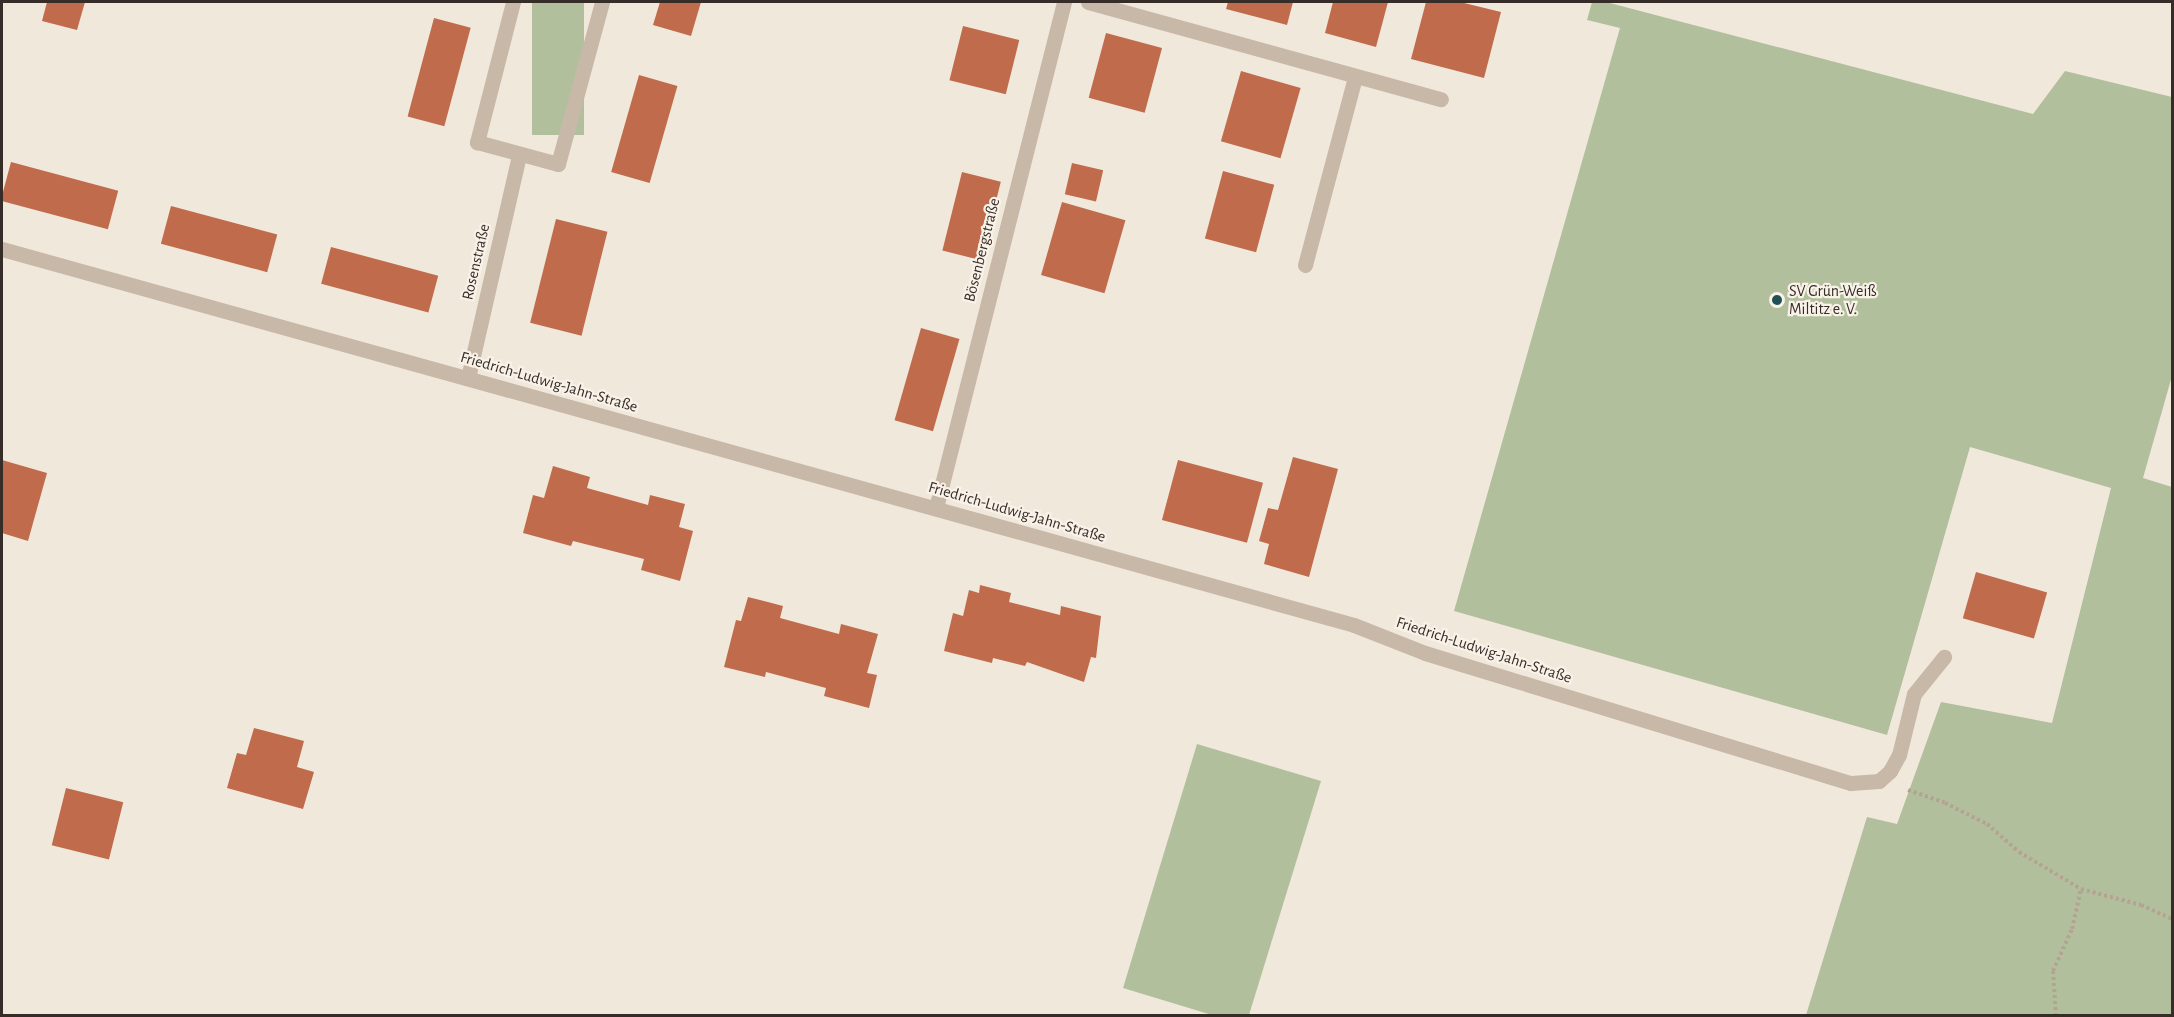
<!DOCTYPE html>
<html>
<head>
<meta charset="utf-8">
<style>
	body { margin:0 }
	#map { position:relative; width:2174px; height:1017px; overflow:hidden; background:#f1e8dc; font-family:"Alegreya Sans",sans-serif }
	div>[style] { position:absolute }
	.green>* { inset:0; background:#b2bf9d; transform-origin:0 0 }
	.building>* { inset:0; background:#c06b4b; transform-origin:0 0 }
	.path>* { height:4px; margin-top:-2px; transform-origin:0; background:repeating-linear-gradient(90deg,#b4a293 0 3px,transparent 0 6px) }
	.street>* { height:15px; margin:-7.5px; padding:0 7.5px; transform-origin:7.5px; border-radius:7.5px; background:#c8b8a8 }
	.dots>* { width:16px; height:16px; translate:-50% -50%; box-sizing:border-box; border:3px solid #f9f2e8; border-radius:50% }
	span { translate:-50% -50%; white-space:nowrap; text-align:center; line-height:1.15; -webkit-text-stroke:4.5px #f9f2e8; paint-order:stroke }
	.street-label { font-size:16px; color:#362d28 }
	.poi-label { font-size:16px; color:#362d28 }
	.left { translate:0 -50%; text-align:left }
	.frame { position:absolute; inset:0; border:3px solid #362d28; pointer-events:none }
</style>
</head>
<body>
<div id="map">
	<div class="green">
		<i style="left:532px;top:2px;width:52px;height:133px"></i>
		<i style="clip-path:polygon(1592px 2px,1606px 2px,2033px 114px,2065px 71px,2172px 97px,2172px 376px,2143px 478px,2172px 487px,2172px 1015px,1806px 1015px,1867px 817px,1897px 824px,1941px 702px,2052px 723px,2111px 488px,1970px 447px,1887px 735px,1454px 611px,1620px 28px,1587px 20px)"></i>
		<i style="clip-path:polygon(1197px 744px,1321px 781px,1249px 1015px,1212px 1015px,1123px 988px)"></i>
	</div>
	<div class="building">
		<i style="clip-path:polygon(47px 2px,85px 2px,77px 30px,42px 21px)"></i>
		<i style="clip-path:polygon(660px 2px,701px 2px,691px 36px,653px 25px)"></i>
		<i style="clip-path:polygon(1228px 2px,1293px 2px,1287px 25px,1226px 9px)"></i>
		<i style="clip-path:polygon(1333px 2px,1388px 2px,1376px 47px,1325px 33px)"></i>
		<i style="clip-path:polygon(1426px 2px,1460px 2px,1501px 12px,1484px 78px,1411px 59px)"></i>
		<i style="left:434px;top:18px;width:38px;height:102px;rotate:15deg"></i>
		<i style="left:963px;top:26px;width:58px;height:56px;rotate:14deg"></i>
		<i style="left:1106px;top:33px;width:58px;height:67px;rotate:15deg"></i>
		<i style="left:1241px;top:71px;width:62px;height:73px;rotate:16deg"></i>
		<i style="left:639px;top:75px;width:40px;height:101px;rotate:16deg"></i>
		<i style="left:11px;top:162px;width:111px;height:40px;rotate:15deg"></i>
		<i style="left:1072px;top:163px;width:32px;height:32px;rotate:13deg"></i>
		<i style="left:1223px;top:171px;width:53px;height:70px;rotate:15deg"></i>
		<i style="left:962px;top:172px;width:40px;height:81px;rotate:14deg"></i>
		<i style="left:1062px;top:202px;width:66px;height:76px;rotate:16deg"></i>
		<i style="left:171px;top:206px;width:110px;height:39px;rotate:15deg"></i>
		<i style="left:556px;top:219px;width:53px;height:107px;rotate:14deg"></i>
		<i style="left:331px;top:247px;width:111px;height:38px;rotate:15deg"></i>
		<i style="left:921px;top:328px;width:40px;height:96px;rotate:16deg"></i>
		<i style="clip-path:polygon(1293px 457px,1338px 469px,1309px 577px,1264px 564px,1269px 544px,1259px 541px,1268px 508px,1278px 510px)"></i>
		<i style="clip-path:polygon(2px 460px,47px 473px,28px 541px,2px 533px)"></i>
		<i style="left:1178px;top:460px;width:88px;height:62px;rotate:15deg"></i>
		<i style="clip-path:polygon(553px 466px,590px 477px,587px 488px,648px 505px,650px 495px,685px 504px,679px 527px,693px 531px,680px 581px,641px 570px,644px 559px,573px 541px,571px 546px,523px 533px,533px 495px,544px 498px)"></i>
		<i style="left:1976px;top:572px;width:74px;height:48px;rotate:16deg"></i>
		<i style="clip-path:polygon(980px 585px,1011px 593px,1009px 602px,1060px 615px,1061px 606px,1101px 616px,1096px 658px,1091px 657px,1084px 682px,1027px 662px,1025px 666px,993px 658px,992px 663px,944px 651px,953px 613px,963px 616px,969px 590px,979px 593px)"></i>
		<i style="clip-path:polygon(748px 597px,783px 606px,780px 618px,839px 634px,841px 624px,878px 634px,867px 673px,877px 675px,869px 708px,824px 696px,826px 688px,766px 672px,765px 677px,724px 667px,736px 620px,741px 621px)"></i>
		<i style="clip-path:polygon(254px 728px,304px 741px,297px 767px,314px 772px,303px 809px,227px 788px,237px 753px,246px 755px)"></i>
		<i style="left:66px;top:788px;width:59px;height:59px;rotate:14deg"></i>
	</div>
	<div class="path">
		<i style="left:1908px;top:790px;width:39px;rotate:19deg"></i>
		<i style="left:1945px;top:803px;width:47px;rotate:26.6deg"></i>
		<i style="left:1987px;top:824px;width:43px;rotate:41.2deg"></i>
		<i style="left:2019px;top:852px;width:72px;rotate:30.8deg"></i>
		<i style="left:2081px;top:889px;width:62px;rotate:14.9deg"></i>
		<i style="left:2141px;top:905px;width:34px;rotate:24deg"></i>
		<i style="left:2056px;top:1016px;width:45px;rotate:-93.8deg"></i>
		<i style="left:2053px;top:971px;width:46px;rotate:-65.7deg"></i>
		<i style="left:2072px;top:929px;width:41px;rotate:-77.3deg"></i>
	</div>
	<div class="street">
		<i style="left:513px;top:2px;width:145px;rotate:104.4deg"></i>
		<i style="left:477px;top:142px;width:84px;rotate:15.2deg"></i>
		<i style="left:558px;top:164px;width:168px;rotate:-74.8deg"></i>
		<i style="left:1088px;top:2px;width:366px;rotate:15.4deg"></i>
		<i style="left:2px;top:249px;width:1403px;rotate:15.54deg"></i>
		<i style="left:1354px;top:625px;width:76px;rotate:21.5deg"></i>
		<i style="left:1425px;top:653px;width:445px;rotate:17deg"></i>
		<i style="left:1851px;top:783px;width:28px;rotate:-4deg"></i>
		<i style="left:1879px;top:781px;width:15px;rotate:-42deg"></i>
		<i style="left:1890px;top:771px;width:18px;rotate:-61deg"></i>
		<i style="left:1899px;top:755px;width:63px;rotate:-76.2deg"></i>
		<i style="left:1914px;top:694px;width:48px;rotate:-51deg"></i>
		<i style="left:1305px;top:265px;width:195px;rotate:-75.1deg"></i>
		<i style="left:468px;top:378px;width:229px;rotate:-77.1deg"></i>
		<i style="left:936px;top:508px;width:522px;rotate:-75.8deg"></i>
	</div>
	<div class="dots">
		<i style="left:1777px;top:300px;background:#205055"></i>
	</div>
	<div class="street-label">
		<span style="left:982px;top:250px;rotate:-76deg">Bösenbergstraße</span>
		<span style="left:476px;top:262px;rotate:-77deg">Rosenstraße</span>
		<span style="left:549px;top:382px;rotate:16deg">Friedrich-Ludwig-Jahn-Straße</span>
		<span style="left:1017px;top:512px;rotate:16deg">Friedrich-Ludwig-Jahn-Straße</span>
		<span style="left:1484px;top:650px;rotate:18deg">Friedrich-Ludwig-Jahn-Straße</span>
	</div>
	<div class="poi-label">
		<span class="left" style="left:1789px;top:300px">SV Grün-Weiß<br>Miltitz e. V.</span>
	</div>
	<div class="frame"></div>
</div>
</body>
</html>
